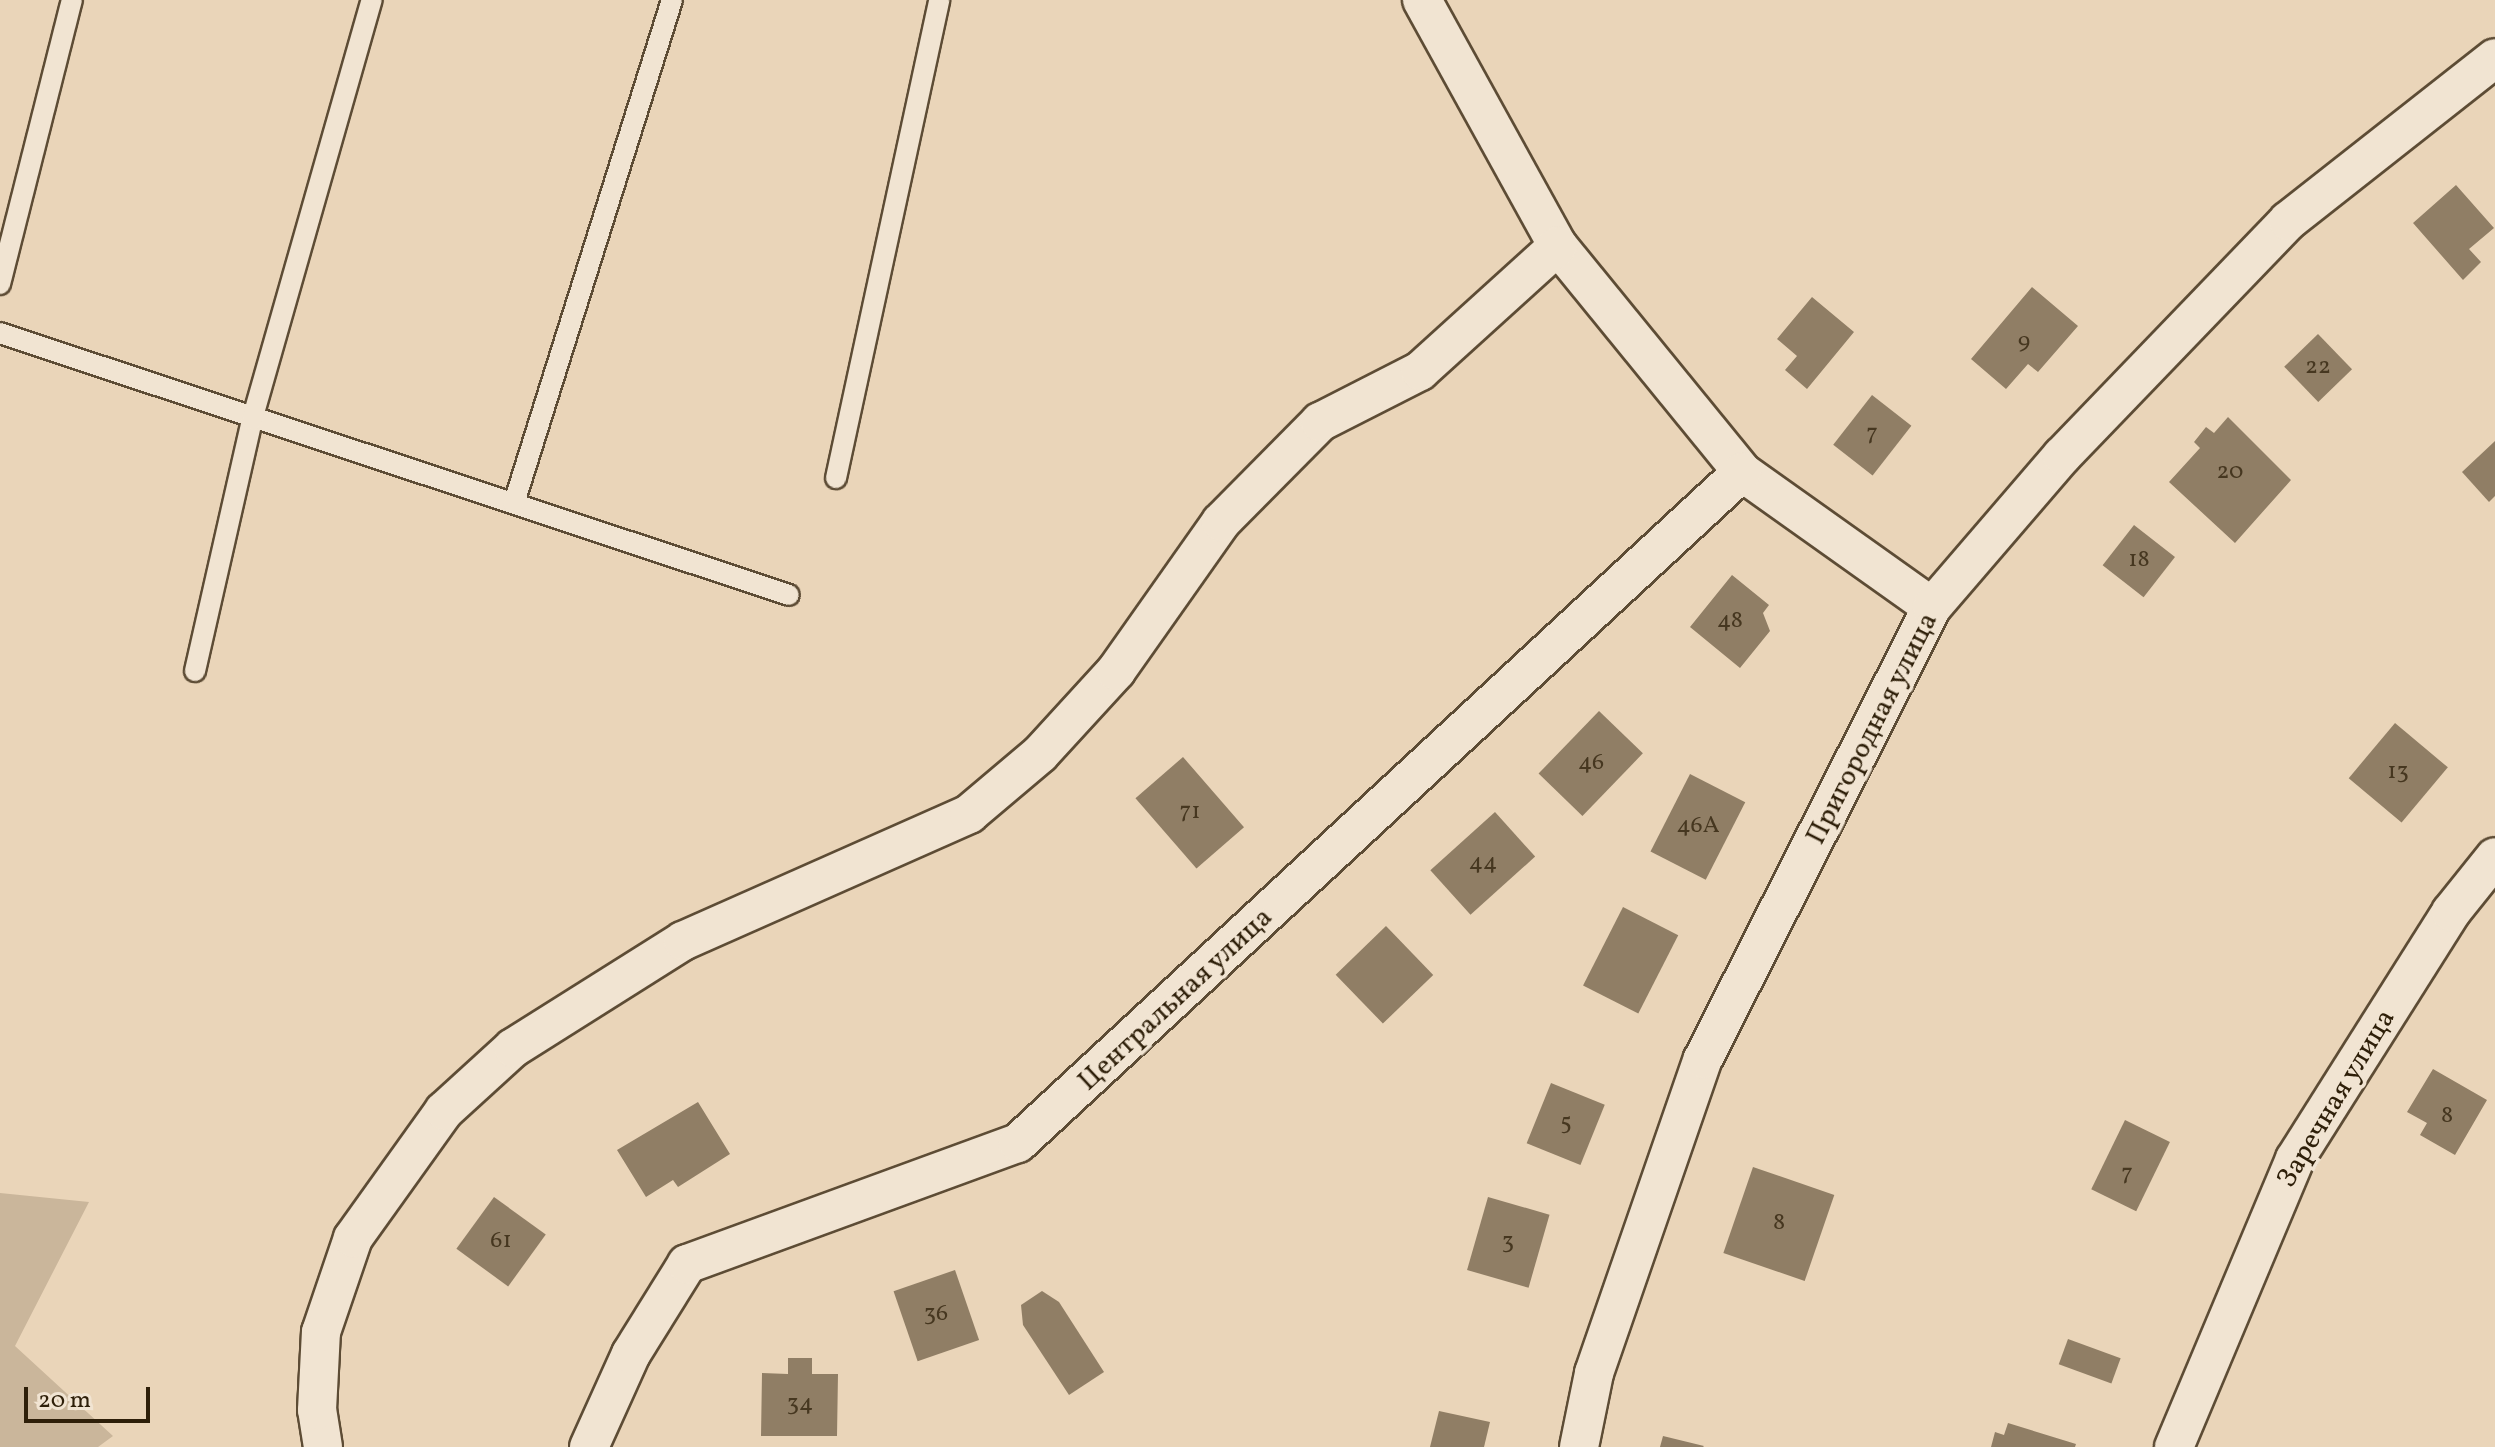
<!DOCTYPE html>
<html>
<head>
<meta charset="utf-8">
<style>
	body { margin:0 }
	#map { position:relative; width:2495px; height:1447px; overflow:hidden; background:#ead5b9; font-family:Vollkorn,serif }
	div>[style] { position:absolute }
	.green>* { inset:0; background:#cab69b }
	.building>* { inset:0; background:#907e65; transform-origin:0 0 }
	.roads { filter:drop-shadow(2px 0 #5d4c35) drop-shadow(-2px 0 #5d4c35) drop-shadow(0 2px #5d4c35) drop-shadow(0 -2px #5d4c35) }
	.lane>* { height:20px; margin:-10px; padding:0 10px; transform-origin:10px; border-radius:10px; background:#f1e4d2 }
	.street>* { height:38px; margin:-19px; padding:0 19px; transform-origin:19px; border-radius:19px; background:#f1e4d2 }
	span { translate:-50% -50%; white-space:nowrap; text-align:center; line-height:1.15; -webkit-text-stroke:7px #f1e4d2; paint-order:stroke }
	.number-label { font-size:24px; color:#463720 }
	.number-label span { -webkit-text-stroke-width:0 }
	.street-label { font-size:28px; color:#2e1f09 }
	.scale { position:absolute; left:24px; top:1387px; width:126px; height:36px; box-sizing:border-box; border:4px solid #2e1f09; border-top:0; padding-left:10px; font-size:24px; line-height:28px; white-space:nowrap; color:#2e1f09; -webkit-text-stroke:6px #f1e4d2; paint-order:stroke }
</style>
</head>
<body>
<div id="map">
	<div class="green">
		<i style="clip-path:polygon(0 1193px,89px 1202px,15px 1346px,113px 1436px,98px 1447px,0 1447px)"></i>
	</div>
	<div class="building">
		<i style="clip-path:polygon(2456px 185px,2494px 228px,2469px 249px,2481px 262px,2463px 280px,2413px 223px)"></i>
		<i style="clip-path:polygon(2032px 287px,2078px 326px,2038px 372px,2028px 364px,2006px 389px,1971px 359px)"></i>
		<i style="clip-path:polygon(1812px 297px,1854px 332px,1807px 389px,1785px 370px,1797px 356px,1777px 339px)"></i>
		<i style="left:2318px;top:334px;width:49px;height:47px;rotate:46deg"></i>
		<i style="left:1872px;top:395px;width:50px;height:63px;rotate:38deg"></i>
		<i style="clip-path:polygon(2228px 417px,2291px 480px,2235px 543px,2169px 482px,2200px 448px,2194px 442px,2206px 427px,2214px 433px)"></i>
		<i style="clip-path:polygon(2495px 441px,2495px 496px,2489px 502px,2462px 472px)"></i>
		<i style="left:2134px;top:525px;width:52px;height:51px;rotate:38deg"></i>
		<i style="clip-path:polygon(1732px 575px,1769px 605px,1763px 613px,1770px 631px,1740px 668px,1690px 627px)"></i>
		<i style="left:1599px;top:711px;width:61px;height:87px;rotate:44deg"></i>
		<i style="left:2395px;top:723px;width:69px;height:72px;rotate:40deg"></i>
		<i style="left:1183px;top:757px;width:93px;height:63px;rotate:49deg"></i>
		<i style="left:1690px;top:774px;width:62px;height:87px;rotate:27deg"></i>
		<i style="left:1495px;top:812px;width:60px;height:87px;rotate:48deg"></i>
		<i style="left:1623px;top:907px;width:62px;height:88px;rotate:27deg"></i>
		<i style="left:1386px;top:926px;width:68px;height:70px;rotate:46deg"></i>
		<i style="clip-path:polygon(2433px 1069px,2487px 1100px,2455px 1155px,2420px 1135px,2427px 1123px,2407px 1112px)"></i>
		<i style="left:1551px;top:1083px;width:58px;height:65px;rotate:22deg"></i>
		<i style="clip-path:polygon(698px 1102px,730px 1154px,678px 1187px,673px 1180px,646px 1197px,617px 1150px)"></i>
		<i style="left:2125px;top:1120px;width:50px;height:77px;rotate:26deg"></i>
		<i style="left:1753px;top:1167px;width:86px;height:91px;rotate:19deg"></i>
		<i style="left:494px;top:1197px;width:64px;height:64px;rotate:36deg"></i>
		<i style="left:1488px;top:1197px;width:64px;height:76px;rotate:16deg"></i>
		<i style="left:955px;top:1270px;width:74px;height:65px;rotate:71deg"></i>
		<i style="clip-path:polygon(1042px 1291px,1059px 1302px,1104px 1372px,1069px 1395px,1023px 1325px,1021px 1305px)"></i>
		<i style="left:2068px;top:1339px;width:56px;height:27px;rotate:20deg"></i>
		<i style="clip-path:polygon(788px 1358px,812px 1358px,812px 1374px,838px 1374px,837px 1436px,761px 1436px,762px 1373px,788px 1374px)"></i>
		<i style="clip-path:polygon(1439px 1411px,1490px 1422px,1484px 1447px,1430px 1447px)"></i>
		<i style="clip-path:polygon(2008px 1423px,2076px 1444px,2075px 1447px,1991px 1447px,1995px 1432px,2004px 1435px)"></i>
		<i style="clip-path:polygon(1663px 1436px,1704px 1446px,1703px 1447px,1660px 1447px)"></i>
	</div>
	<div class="roads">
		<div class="lane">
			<i style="left:0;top:284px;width:293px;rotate:-75.8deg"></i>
			<i style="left:0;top:333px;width:831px;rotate:18.37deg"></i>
			<i style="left:836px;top:478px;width:489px;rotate:-77.8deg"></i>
			<i style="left:514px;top:503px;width:527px;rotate:-72.56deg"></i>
			<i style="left:195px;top:671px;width:257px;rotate:-77.2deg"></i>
			<i style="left:252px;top:420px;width:437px;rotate:-74.1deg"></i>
		</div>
		<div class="street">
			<i style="left:1422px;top:0;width:281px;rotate:61.1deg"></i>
			<i style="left:1558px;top:246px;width:291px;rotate:50.8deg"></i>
			<i style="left:1742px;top:472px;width:233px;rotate:35.4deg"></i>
			<i style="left:323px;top:1447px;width:37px;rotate:-99deg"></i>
			<i style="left:317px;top:1410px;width:78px;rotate:-87.1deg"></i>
			<i style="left:321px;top:1332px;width:99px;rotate:-71.2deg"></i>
			<i style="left:353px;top:1238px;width:156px;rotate:-54.4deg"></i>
			<i style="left:444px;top:1111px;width:93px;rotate:-42.4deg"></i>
			<i style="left:513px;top:1048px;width:201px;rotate:-32.2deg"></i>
			<i style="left:683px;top:941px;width:313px;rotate:-23.9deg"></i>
			<i style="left:969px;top:814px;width:93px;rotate:-40.2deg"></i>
			<i style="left:1040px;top:754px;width:113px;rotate:-47.5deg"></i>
			<i style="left:1116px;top:671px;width:182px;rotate:-54.8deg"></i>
			<i style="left:1221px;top:522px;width:141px;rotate:-45.3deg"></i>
			<i style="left:1320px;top:422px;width:112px;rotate:-27deg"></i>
			<i style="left:1420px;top:371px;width:186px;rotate:-42.2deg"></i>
			<i style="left:589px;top:1447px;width:102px;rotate:-65.7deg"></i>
			<i style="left:631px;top:1354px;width:106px;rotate:-58.1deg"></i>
			<i style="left:687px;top:1264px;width:352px;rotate:-20.1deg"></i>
			<i style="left:1018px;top:1143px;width:987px;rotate:-42.82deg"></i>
			<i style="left:1579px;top:1447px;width:76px;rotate:-78.5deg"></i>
			<i style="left:1594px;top:1373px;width:332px;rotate:-70.9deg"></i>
			<i style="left:1703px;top:1059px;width:507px;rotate:-63.13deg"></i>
			<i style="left:1932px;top:607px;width:199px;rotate:-49.3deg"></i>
			<i style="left:2062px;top:456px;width:326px;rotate:-46.1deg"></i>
			<i style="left:2288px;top:221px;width:263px;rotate:-38.2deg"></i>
			<i style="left:2174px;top:1447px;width:312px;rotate:-67.2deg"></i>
			<i style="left:2295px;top:1159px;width:292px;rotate:-57.7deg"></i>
			<i style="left:2451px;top:912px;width:70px;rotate:-51.3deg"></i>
		</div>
	</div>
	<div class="number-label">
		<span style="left:2024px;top:343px">9</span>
		<span style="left:2318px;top:368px">22</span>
		<span style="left:1872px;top:435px">7</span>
		<span style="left:2230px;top:473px">20</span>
		<span style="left:2139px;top:561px">18</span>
		<span style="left:1730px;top:622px">48</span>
		<span style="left:1591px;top:764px">46</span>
		<span style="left:2398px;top:773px">13</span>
		<span style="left:1190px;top:813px">71</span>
		<span style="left:1698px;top:827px">46А</span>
		<span style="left:1483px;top:864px">44</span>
		<span style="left:2447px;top:1117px">8</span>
		<span style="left:1566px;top:1124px">5</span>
		<span style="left:2127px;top:1175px">7</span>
		<span style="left:1779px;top:1224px">8</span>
		<span style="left:501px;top:1242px">61</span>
		<span style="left:1508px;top:1243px">3</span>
		<span style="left:936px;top:1315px">36</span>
		<span style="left:800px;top:1405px">34</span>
	</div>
	<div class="street-label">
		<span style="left:1873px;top:729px;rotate:-63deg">Пригородная улица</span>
		<span style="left:1176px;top:1000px;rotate:-43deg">Центральная улица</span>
		<span style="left:2337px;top:1099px;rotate:-59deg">Заречная улица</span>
	</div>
	<div class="scale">20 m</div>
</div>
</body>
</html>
